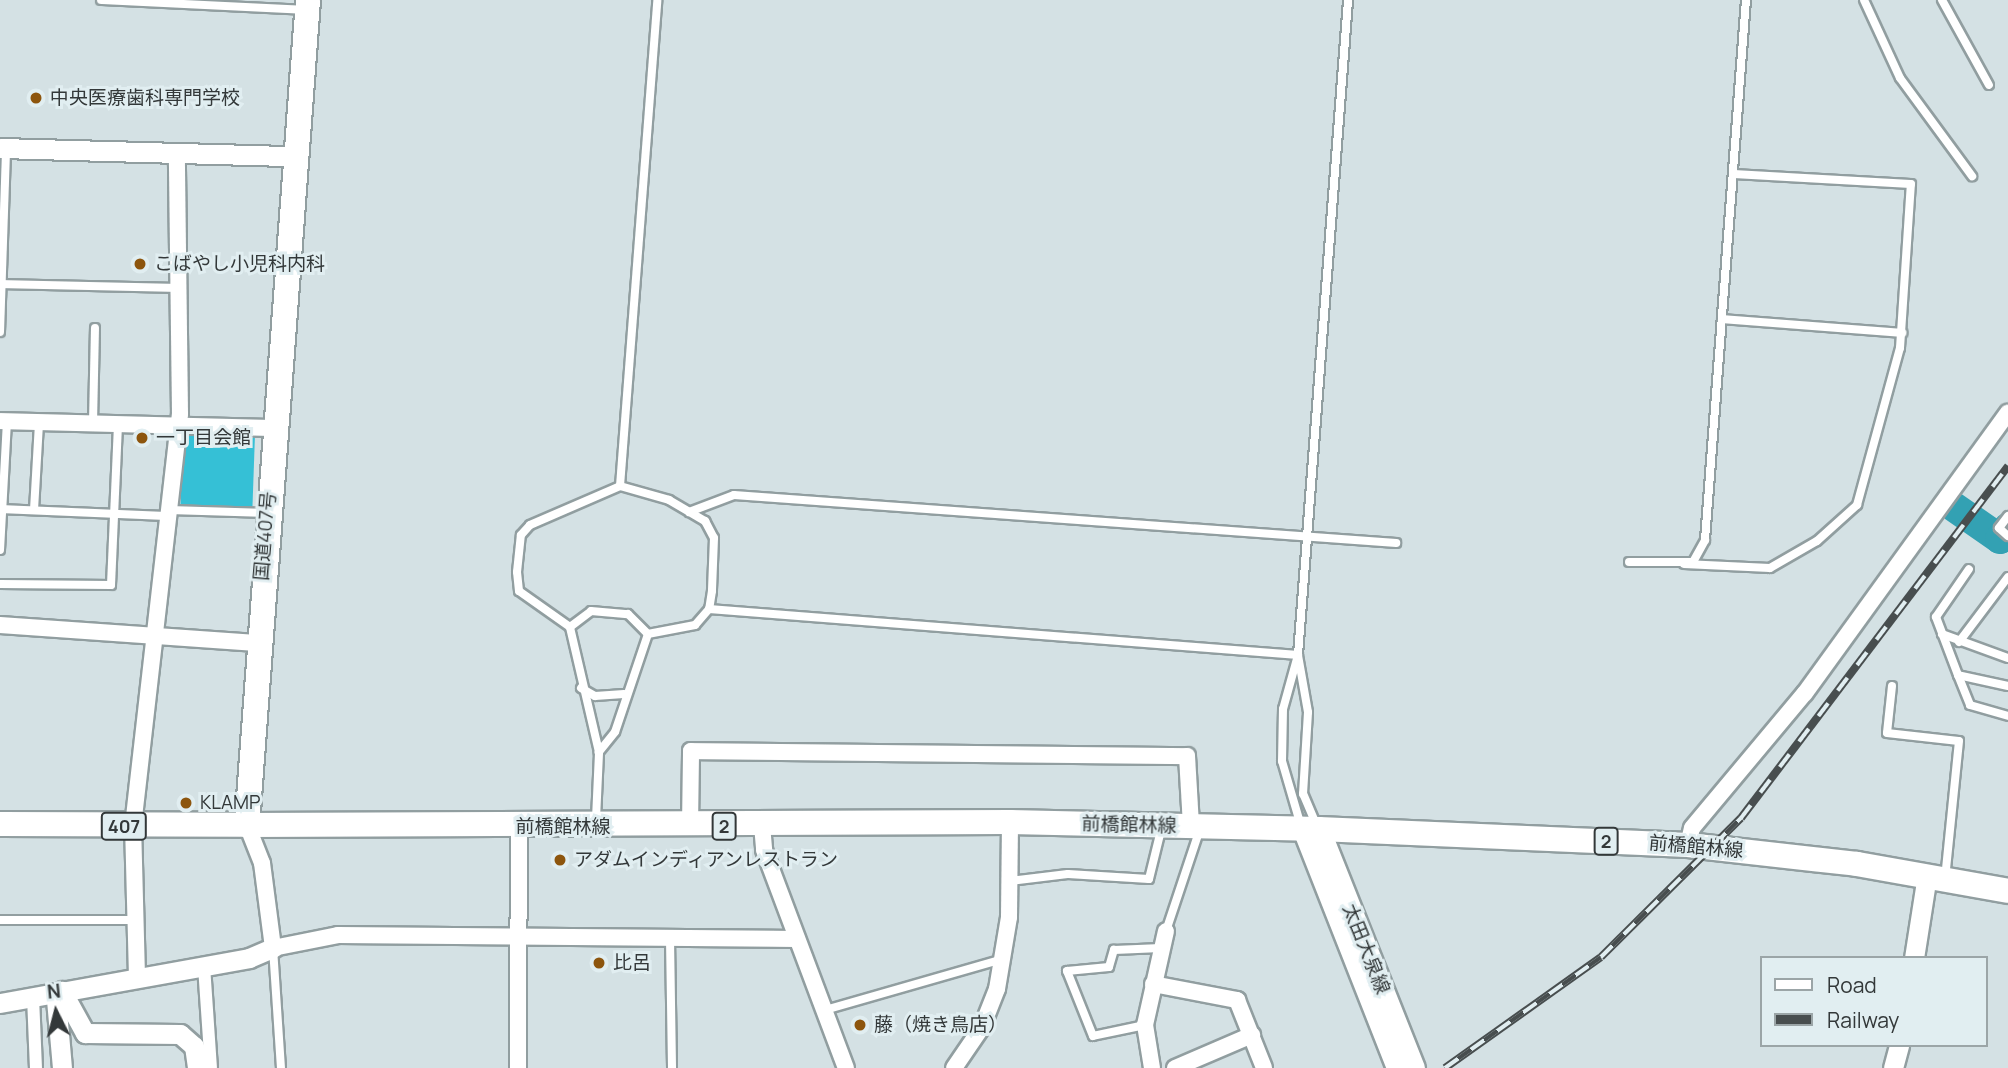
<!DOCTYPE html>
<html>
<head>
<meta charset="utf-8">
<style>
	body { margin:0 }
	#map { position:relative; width:2008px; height:1068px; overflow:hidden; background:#d4e1e4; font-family:Manrope,"Noto Sans JP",sans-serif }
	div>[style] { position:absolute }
	.green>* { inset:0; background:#35c0d6; transform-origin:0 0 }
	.river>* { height:30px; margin:-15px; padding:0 15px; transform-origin:15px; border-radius:15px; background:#33a1b3 }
	.roads { filter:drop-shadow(2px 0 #919ea0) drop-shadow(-2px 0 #919ea0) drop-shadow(0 2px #919ea0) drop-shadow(0 -2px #919ea0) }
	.service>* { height:8px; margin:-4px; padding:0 4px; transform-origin:4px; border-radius:4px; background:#fff }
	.pedestrian>* { height:12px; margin:-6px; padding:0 6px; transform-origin:6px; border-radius:6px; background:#fff }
	.minor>* { height:16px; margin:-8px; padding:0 8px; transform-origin:8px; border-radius:8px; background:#fff }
	.tertiary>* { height:19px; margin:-9.5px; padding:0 9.5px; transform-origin:9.5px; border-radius:9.5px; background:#fff }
	.secondary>* { height:21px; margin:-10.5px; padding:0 10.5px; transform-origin:10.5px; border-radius:10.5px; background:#fff }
	.primary>* { height:24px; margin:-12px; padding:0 12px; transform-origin:12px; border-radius:12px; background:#fff }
	.trunk>* { height:24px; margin:-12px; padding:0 12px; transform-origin:12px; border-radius:12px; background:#fff }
	.rail>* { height:8px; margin-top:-4px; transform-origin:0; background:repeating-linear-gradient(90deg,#e1eef1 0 16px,#484e4f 0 32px); box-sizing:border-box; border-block:2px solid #484e4f }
	.dots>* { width:19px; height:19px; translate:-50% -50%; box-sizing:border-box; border:4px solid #e1eef1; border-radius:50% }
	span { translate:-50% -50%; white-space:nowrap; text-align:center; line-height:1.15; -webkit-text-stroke:6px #e1eef1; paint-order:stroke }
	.shield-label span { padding:2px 5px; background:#e1eef1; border:2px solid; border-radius:5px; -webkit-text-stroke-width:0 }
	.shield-label { font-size:18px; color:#333839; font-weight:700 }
	.poi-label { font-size:19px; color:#333839 }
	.left { translate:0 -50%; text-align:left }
	.street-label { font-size:19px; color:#333839 }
	.legend { position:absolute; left:1760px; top:956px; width:228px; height:91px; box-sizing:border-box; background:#e1eef1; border:2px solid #9ba5a7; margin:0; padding:9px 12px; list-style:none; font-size:21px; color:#333839 }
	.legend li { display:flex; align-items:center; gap:14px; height:35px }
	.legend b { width:35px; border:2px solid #9ba5a7 }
	.north { position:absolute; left:21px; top:977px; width:70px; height:70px; -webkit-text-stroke:5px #e1eef1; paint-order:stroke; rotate:354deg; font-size:19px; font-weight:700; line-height:28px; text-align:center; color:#333839 }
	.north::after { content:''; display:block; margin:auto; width:24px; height:32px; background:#333839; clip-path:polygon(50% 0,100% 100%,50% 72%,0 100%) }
</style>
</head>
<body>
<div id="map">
	<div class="green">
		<i style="left:183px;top:433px;width:72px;height:76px;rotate:2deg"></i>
	</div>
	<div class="river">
		<i style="left:1954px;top:507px;width:56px;rotate:34.8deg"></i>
		<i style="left:2000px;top:539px;width:14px;rotate:-54deg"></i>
	</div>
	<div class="roads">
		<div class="service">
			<i style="left:101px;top:0;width:203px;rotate:2.8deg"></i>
			<i style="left:1864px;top:0;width:86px;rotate:65.2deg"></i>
			<i style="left:1900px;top:78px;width:122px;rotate:53.7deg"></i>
			<i style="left:1942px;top:0;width:97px;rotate:61.1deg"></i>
			<i style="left:0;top:284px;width:176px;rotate:1.3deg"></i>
			<i style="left:1722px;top:319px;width:181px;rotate:4.4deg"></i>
			<i style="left:0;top:332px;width:184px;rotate:-88.1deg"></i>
			<i style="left:93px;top:423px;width:95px;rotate:-88.8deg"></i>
			<i style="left:620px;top:486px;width:487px;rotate:-85.6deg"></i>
			<i style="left:0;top:509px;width:166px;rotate:2.4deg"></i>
			<i style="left:34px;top:510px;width:88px;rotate:-86.7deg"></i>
			<i style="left:169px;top:510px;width:99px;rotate:1.7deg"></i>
			<i style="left:689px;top:512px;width:48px;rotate:-20.7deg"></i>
			<i style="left:734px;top:495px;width:664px;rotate:4.15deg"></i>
			<i style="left:2008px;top:516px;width:15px;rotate:127deg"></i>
			<i style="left:1999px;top:528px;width:12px;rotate:42deg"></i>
			<i style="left:0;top:550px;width:128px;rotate:-86.9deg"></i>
			<i style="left:1629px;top:562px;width:64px"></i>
			<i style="left:1693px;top:562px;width:25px;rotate:-61deg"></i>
			<i style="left:1705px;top:540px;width:542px;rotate:-85.66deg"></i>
			<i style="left:1684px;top:564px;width:86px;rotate:2.7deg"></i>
			<i style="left:1770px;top:568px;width:54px;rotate:-29.9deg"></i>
			<i style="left:1817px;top:541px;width:54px;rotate:-42deg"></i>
			<i style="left:1857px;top:505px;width:163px;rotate:-74.7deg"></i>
			<i style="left:1900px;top:348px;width:164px;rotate:-86.2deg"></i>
			<i style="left:1911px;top:184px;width:178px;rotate:-176.8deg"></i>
			<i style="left:0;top:584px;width:111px;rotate:0.5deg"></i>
			<i style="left:111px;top:585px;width:161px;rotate:-87.5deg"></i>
			<i style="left:709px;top:609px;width:591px;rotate:4.47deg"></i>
			<i style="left:1298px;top:655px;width:56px;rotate:105.5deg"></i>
			<i style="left:1283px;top:709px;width:52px;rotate:91.1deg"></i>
			<i style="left:1282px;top:761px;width:68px;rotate:73.7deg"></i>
			<i style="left:570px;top:627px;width:26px;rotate:-37deg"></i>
			<i style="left:591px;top:611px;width:37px;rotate:5deg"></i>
			<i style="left:628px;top:614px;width:28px;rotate:45deg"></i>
			<i style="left:1942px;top:634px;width:70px;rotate:20deg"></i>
			<i style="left:1959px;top:642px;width:81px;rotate:-53deg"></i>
			<i style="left:1958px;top:675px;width:62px;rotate:-110.8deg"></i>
			<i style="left:1936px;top:617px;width:58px;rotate:-55.5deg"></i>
			<i style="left:1892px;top:686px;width:47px;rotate:96.1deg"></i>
			<i style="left:1887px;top:733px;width:72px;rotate:6.3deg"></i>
			<i style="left:1959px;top:741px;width:138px;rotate:95.8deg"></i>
			<i style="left:2008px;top:686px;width:51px;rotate:-167.6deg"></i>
			<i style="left:1958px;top:675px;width:32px;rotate:68deg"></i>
			<i style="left:1970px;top:705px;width:40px;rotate:16deg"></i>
			<i style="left:581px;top:688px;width:16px;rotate:30deg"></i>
			<i style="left:595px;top:696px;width:29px;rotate:-4deg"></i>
			<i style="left:596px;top:819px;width:67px;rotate:-87.4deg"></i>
			<i style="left:599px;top:752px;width:128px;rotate:-103.1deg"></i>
			<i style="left:570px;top:627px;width:62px;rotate:-144.8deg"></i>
			<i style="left:519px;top:591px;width:19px;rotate:-96deg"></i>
			<i style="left:517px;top:572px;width:37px;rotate:-84deg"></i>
			<i style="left:521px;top:535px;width:13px;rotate:-48deg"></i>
			<i style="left:530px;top:525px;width:98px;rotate:-23.4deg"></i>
			<i style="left:620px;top:486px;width:51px;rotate:15.9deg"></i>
			<i style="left:669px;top:500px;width:42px;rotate:30.3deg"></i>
			<i style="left:705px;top:521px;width:19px;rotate:62deg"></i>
			<i style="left:714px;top:538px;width:53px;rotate:92.2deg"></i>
			<i style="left:712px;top:591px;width:18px;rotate:99deg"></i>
			<i style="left:709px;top:609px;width:21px;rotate:131deg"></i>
			<i style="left:695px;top:625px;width:48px;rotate:169.2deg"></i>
			<i style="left:648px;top:634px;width:103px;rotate:108.6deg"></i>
			<i style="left:615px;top:732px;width:26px;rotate:129deg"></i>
			<i style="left:1316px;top:824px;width:33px;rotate:-113deg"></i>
			<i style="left:1303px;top:794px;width:82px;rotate:-86.5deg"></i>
			<i style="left:1308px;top:712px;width:58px;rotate:-100deg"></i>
			<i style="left:1298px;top:655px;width:657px;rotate:-85.63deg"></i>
			<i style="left:1010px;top:881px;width:58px;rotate:-6.9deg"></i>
			<i style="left:1068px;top:874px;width:81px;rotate:3.5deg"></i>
			<i style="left:1149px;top:879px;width:50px;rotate:-76.2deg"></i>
			<i style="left:0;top:920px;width:135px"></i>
			<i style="left:1166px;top:931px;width:108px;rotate:-71.6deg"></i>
			<i style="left:670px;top:939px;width:129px;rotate:89.1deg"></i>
			<i style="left:273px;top:948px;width:120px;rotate:86.2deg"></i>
			<i style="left:825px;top:1010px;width:185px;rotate:-16deg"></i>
			<i style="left:1145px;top:1025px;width:53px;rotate:168.1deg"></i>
			<i style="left:1093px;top:1036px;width:70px;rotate:-111.8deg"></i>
			<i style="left:1067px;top:971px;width:42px;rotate:-5.4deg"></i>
			<i style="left:1109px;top:967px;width:18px;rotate:-74deg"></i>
			<i style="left:1114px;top:950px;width:47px;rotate:-2.4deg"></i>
		</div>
		<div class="pedestrian">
			<i style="left:204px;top:966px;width:102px;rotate:86.1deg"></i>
			<i style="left:33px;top:997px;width:71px;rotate:87.6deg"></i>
		</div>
		<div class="minor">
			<i style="left:0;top:421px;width:273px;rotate:1.5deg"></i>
			<i style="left:0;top:625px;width:257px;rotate:4deg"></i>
			<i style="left:247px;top:825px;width:41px;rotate:68.5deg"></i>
			<i style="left:262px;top:863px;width:86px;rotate:82.6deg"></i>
			<i style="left:273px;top:948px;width:66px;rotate:-11.3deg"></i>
			<i style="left:338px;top:935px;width:459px;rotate:0.5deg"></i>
			<i style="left:762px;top:825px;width:25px;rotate:85deg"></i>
			<i style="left:764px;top:850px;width:233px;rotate:69.4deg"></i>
			<i style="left:690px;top:826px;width:75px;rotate:-89.2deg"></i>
			<i style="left:691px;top:751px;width:496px;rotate:0.6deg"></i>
			<i style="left:1187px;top:756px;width:70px;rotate:86.7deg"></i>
			<i style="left:1688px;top:845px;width:17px;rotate:-77deg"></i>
			<i style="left:1692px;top:828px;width:176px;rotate:-50.1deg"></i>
			<i style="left:1805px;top:693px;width:346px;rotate:-54.1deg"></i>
			<i style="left:137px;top:977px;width:151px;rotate:-91.5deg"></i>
			<i style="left:133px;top:826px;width:415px;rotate:-83.5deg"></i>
			<i style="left:180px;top:414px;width:262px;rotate:-90.7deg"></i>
			<i style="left:1153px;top:984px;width:86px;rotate:10.8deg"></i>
			<i style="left:1237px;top:1000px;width:73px;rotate:68.3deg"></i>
			<i style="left:518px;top:1068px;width:241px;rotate:-89.8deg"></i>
			<i style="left:954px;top:1068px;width:50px;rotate:-55.7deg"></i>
			<i style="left:982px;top:1027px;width:41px;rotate:-68.5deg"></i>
			<i style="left:997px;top:989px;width:73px;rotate:-80.5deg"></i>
			<i style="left:1009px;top:917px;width:95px;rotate:-89.4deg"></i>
			<i style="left:1152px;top:1068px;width:44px;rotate:-99.2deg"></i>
			<i style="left:1145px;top:1025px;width:96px;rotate:-77.4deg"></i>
			<i style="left:1175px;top:1068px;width:84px;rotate:-23.2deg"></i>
		</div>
		<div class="tertiary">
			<i style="left:0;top:148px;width:294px;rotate:1.6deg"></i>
			<i style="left:1914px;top:958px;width:84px;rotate:-81.1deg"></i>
			<i style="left:62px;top:991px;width:48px;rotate:61.3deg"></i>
			<i style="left:85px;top:1033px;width:95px;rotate:0.6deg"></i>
			<i style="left:180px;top:1034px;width:18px;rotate:41deg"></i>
			<i style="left:194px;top:1046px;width:22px;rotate:82deg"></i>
			<i style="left:0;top:1003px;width:253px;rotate:-10.2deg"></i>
			<i style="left:249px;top:958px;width:26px;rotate:-23deg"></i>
			<i style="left:62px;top:1068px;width:68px;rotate:-95deg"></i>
			<i style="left:56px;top:1000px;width:11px;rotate:-56deg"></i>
			<i style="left:1893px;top:1068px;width:24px;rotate:-75deg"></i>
		</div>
		<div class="secondary">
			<i style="left:1303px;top:829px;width:257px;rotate:68.5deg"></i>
			<i style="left:1319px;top:829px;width:257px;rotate:68.3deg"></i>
		</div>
		<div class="primary">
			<i style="left:247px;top:825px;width:763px;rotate:-0.23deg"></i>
			<i style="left:1010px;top:822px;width:309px;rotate:1.3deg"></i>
			<i style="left:1319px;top:829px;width:369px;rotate:2.5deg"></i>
			<i style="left:1688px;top:845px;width:170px;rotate:6.4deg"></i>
			<i style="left:1857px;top:864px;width:153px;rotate:10.1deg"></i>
		</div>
		<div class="trunk">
			<i style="left:0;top:824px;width:247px;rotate:0.2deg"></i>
			<i style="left:247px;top:825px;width:827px;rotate:-85.77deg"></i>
		</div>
	</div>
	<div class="rail">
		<i style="left:1445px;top:1068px;width:191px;rotate:-35.4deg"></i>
		<i style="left:1601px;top:957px;width:197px;rotate:-44.8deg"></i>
		<i style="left:1741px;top:818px;width:442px;rotate:-52.8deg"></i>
	</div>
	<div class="dots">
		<i style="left:36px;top:98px;background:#8d550d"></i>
		<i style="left:140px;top:264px;background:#8d550d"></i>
		<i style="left:142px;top:438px;background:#8d550d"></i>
		<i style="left:186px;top:803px;background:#8d550d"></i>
		<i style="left:560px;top:860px;background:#8d550d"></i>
		<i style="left:599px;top:963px;background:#8d550d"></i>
		<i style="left:860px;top:1025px;background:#8d550d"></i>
	</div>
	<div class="shield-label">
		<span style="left:124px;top:826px">407</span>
		<span style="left:724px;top:826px">2</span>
		<span style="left:1606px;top:841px">2</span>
	</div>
	<div class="poi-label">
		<span class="left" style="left:50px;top:98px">中央医療歯科専門学校</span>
		<span class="left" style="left:154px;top:264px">こばやし小児科内科</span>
		<span class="left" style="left:156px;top:438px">一丁目会館</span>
		<span class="left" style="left:200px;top:803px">KLAMP</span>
		<span class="left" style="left:574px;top:860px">アダムインディアンレストラン</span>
		<span class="left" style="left:613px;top:963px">比呂</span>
		<span class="left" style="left:874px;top:1025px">藤（焼き鳥店）</span>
	</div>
	<div class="street-label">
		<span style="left:265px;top:536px;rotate:-85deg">国道407号</span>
		<span style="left:1129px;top:825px;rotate:1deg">前橋館林線</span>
		<span style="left:563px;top:827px">前橋館林線</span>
		<span style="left:1696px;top:847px;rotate:5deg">前橋館林線</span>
		<span style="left:1366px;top:949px;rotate:68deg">太田大泉線</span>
	</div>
	<ul class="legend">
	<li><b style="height:9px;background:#fff"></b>Road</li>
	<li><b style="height:9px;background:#484e4f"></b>Railway</li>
	</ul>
	<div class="north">N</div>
</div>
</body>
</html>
